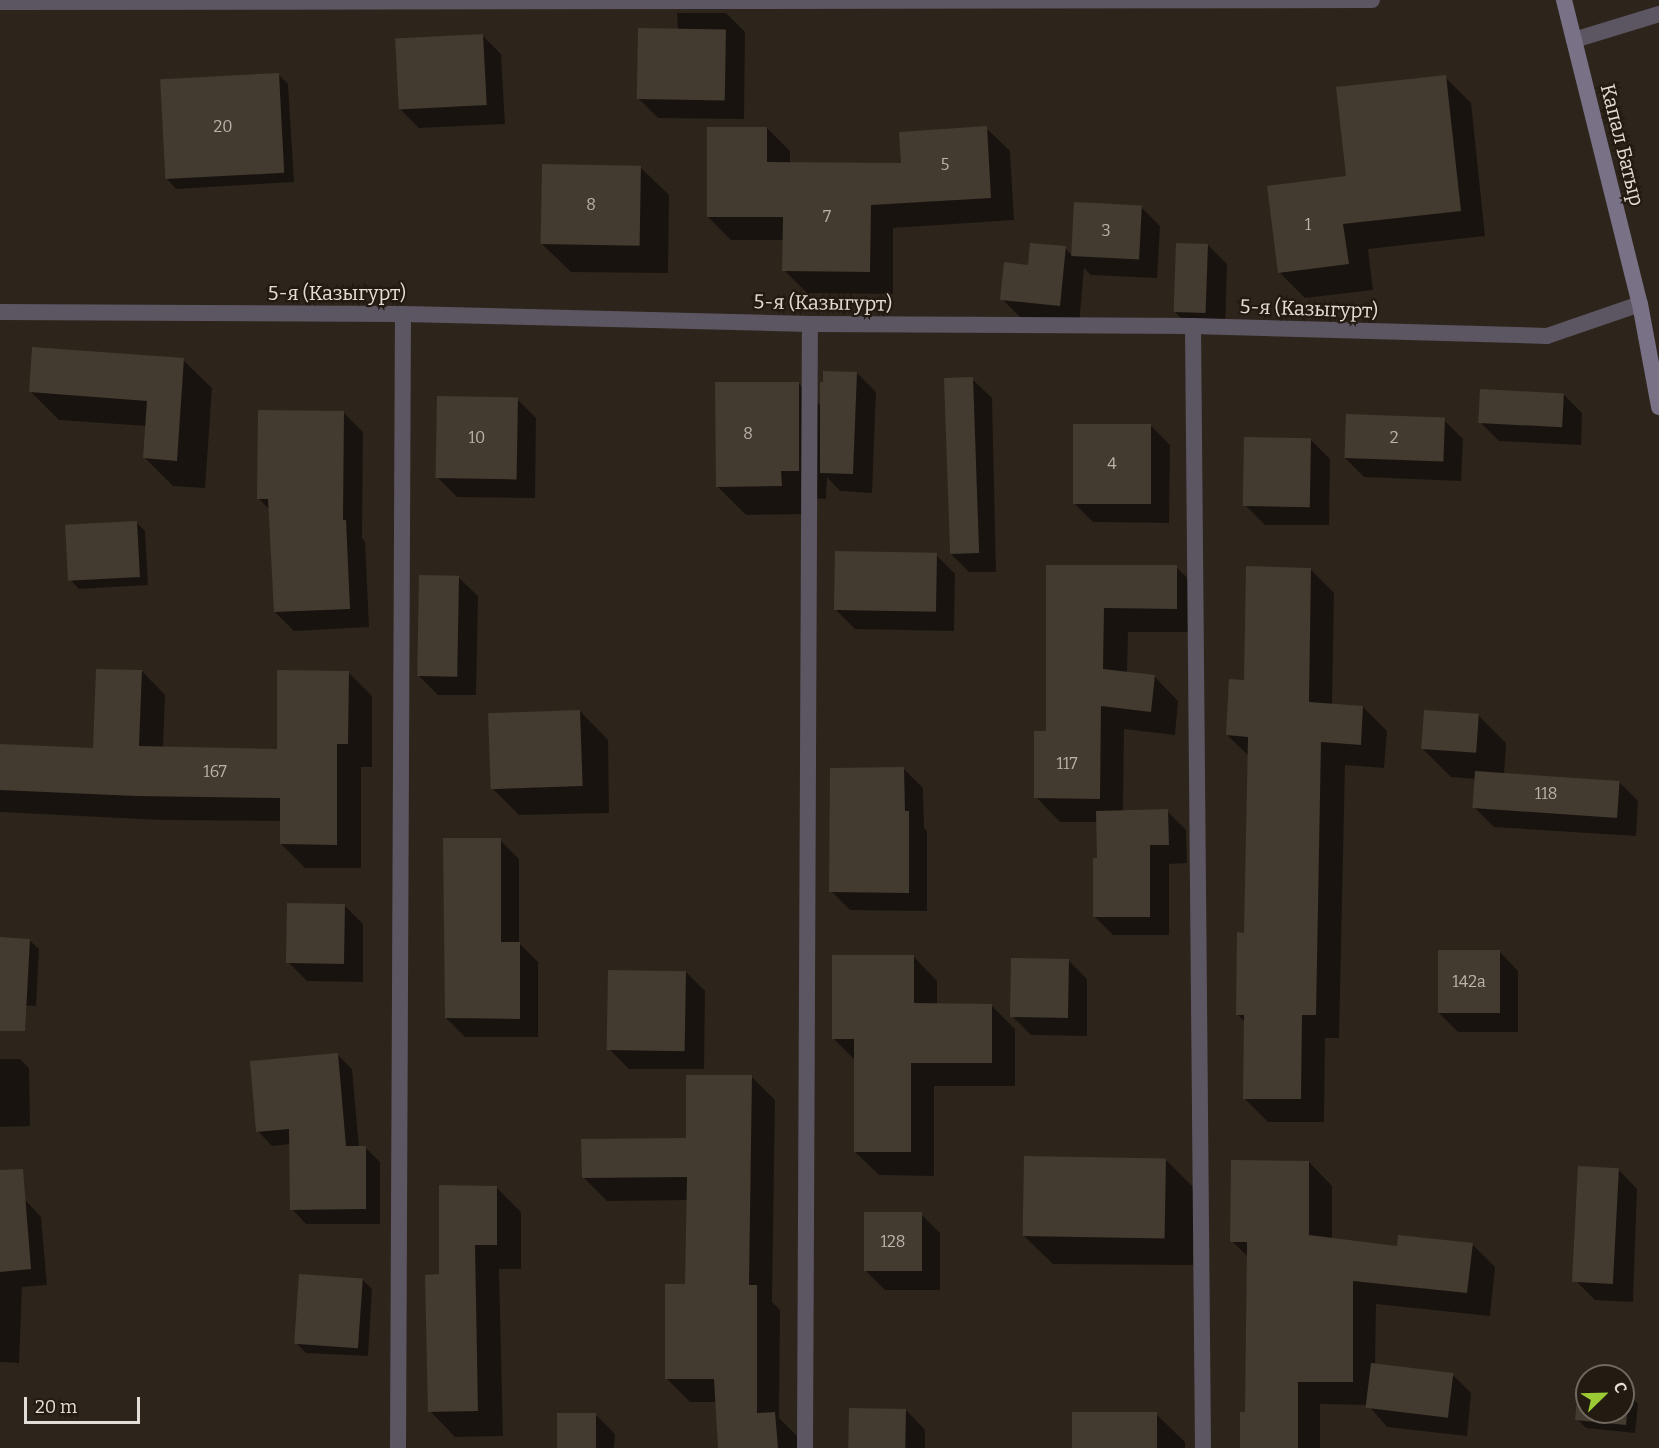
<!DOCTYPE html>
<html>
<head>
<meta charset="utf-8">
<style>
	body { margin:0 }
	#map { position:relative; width:1659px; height:1448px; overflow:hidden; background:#2d251b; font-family:Bitter,serif }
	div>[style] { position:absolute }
	.shadow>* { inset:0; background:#0007 }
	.building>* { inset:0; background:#433a30; transform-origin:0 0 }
	.minor>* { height:16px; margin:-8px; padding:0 8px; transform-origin:8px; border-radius:8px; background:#5c5663 }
	.secondary>* { height:16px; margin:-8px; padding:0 8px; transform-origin:8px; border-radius:8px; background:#797185 }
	span { translate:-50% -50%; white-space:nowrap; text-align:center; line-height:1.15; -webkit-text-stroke:4.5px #231b12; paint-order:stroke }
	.number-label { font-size:16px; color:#bbb4ad }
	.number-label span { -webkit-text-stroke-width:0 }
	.street-label { font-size:20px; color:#e3ddd7 }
	.north { position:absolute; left:1575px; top:1364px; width:60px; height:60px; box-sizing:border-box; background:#231b12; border:2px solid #706961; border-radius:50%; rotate:67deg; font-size:16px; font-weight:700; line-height:24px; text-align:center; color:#e3ddd7 }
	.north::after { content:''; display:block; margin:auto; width:21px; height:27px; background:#9acb34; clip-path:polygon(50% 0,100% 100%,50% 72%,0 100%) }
	.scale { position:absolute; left:24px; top:1397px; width:116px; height:27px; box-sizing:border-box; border:3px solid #e3ddd7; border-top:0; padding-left:8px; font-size:18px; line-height:21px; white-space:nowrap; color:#e3ddd7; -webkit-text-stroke:4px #231b12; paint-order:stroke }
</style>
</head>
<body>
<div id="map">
	<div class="shadow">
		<i style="clip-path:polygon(677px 13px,726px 13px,745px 32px,744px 119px,658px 118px,639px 99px,678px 30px)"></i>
		<i style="clip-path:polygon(482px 35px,501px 54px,505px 124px,419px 128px,400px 109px)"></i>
		<i style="clip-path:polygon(279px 75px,288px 84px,294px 182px,176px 189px,167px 179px)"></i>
		<i style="clip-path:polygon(1445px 77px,1471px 103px,1485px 236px,1368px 249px,1373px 290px,1305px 298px,1280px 273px,1268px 188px,1348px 177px)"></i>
		<i style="clip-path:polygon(767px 128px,790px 151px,790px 163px,903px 165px,986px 128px,1010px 151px,1014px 220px,893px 228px,893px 294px,807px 293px,784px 270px,784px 240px,731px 240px,708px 217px)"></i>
		<i style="clip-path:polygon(640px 167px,669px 195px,668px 273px,571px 272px,542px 244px)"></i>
		<i style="clip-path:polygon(1141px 207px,1160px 226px,1157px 278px,1091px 275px,1084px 268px,1079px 325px,1021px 318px,1002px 299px,1030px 266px,1065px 248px,1072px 255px)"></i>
		<i style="clip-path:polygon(1208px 245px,1227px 264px,1225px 331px,1193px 330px,1174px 311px)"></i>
		<i style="clip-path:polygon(183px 360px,212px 388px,205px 488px,173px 486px,145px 458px,147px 426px,59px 420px,31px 392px)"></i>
		<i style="clip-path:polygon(857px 373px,876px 392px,872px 493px,840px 491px,827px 477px,826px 499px,809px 498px,809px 514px,746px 515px,718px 487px,799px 384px,822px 407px)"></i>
		<i style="clip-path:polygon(972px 379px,992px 398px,996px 572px,969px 572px,950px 553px)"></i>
		<i style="clip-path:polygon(1563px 394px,1582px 413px,1581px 445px,1499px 441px,1480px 422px)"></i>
		<i style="clip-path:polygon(517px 399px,536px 418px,535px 498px,457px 497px,438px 478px)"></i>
		<i style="clip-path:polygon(344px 413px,363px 432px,362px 538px,365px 541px,369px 627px,294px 631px,275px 612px,270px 510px,259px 499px)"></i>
		<i style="clip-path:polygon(1444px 420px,1463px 439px,1461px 481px,1364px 477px,1345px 458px)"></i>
		<i style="clip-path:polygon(1151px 426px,1170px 445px,1169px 523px,1093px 522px,1074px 503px)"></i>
		<i style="clip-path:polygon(1311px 440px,1330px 459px,1329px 525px,1265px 525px,1246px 506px)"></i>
		<i style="clip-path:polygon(136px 522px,145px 531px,148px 585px,79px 589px,70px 579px)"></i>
		<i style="clip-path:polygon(936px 555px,955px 574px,954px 631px,855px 629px,836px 610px)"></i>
		<i style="clip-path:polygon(1047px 566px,1176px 567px,1201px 591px,1201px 632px,1128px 632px,1127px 673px,1154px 676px,1178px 701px,1175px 735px,1124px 729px,1123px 812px,1167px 811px,1186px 830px,1187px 863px,1169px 864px,1169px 935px,1113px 935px,1094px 916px,1099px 859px,1098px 822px,1060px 822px,1036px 797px,1047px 732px)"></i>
		<i style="clip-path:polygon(1310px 569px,1334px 593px,1332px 705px,1363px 707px,1387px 731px,1384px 768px,1345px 765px,1339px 1038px,1325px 1038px,1324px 1122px,1268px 1122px,1244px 1098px,1245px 1022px,1237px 1014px,1246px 934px,1249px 756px,1227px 735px,1245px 682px)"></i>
		<i style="clip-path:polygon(458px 577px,478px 596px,476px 695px,438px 695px,419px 676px)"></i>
		<i style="clip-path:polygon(142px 671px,165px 695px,163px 748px,279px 750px,348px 672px,372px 696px,372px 767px,361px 767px,361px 868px,305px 868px,281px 844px,281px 821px,161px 820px,0 812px,0 745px,94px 750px)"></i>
		<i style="clip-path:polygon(580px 711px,608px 740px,609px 813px,519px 815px,491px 787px)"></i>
		<i style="clip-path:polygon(1478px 715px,1506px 743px,1504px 775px,1619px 782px,1638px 801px,1636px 836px,1494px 827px,1475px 808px,1476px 779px,1451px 777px,1423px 749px)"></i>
		<i style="clip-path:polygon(904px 769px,923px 788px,924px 828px,927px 831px,927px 911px,850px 910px,831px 891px)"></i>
		<i style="clip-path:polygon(500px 840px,519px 859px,519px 943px,538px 962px,538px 1037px,465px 1037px,446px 1018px)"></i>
		<i style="clip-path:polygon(344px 905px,363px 924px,363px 982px,307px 981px,288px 962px)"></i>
		<i style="clip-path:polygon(0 939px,29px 940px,39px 949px,36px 1006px,0 1004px)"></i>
		<i style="clip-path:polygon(1499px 951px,1518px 971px,1518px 1032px,1458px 1032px,1439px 1013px)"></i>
		<i style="clip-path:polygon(914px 957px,937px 981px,937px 1005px,992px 1006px,1015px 1029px,1015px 1086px,934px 1086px,934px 1176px,879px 1175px,855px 1152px,855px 1060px,833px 1038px)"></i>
		<i style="clip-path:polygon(1068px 960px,1087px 979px,1087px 1036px,1031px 1035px,1012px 1016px)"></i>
		<i style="clip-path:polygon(686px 972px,705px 991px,704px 1069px,629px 1069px,610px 1050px)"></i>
		<i style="clip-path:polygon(337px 1054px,352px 1069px,359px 1147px,365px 1147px,380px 1162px,380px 1224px,306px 1224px,292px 1209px,291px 1144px,272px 1146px,258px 1131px)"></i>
		<i style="clip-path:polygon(0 1059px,20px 1059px,29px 1068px,30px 1126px,0 1127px)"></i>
		<i style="clip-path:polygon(751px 1076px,775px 1100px,772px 1302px,780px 1310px,779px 1418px,798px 1437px,799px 1448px,719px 1448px,717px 1402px,690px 1402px,666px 1378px,687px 1286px,688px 1200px,607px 1201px,583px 1177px,688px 1140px)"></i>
		<i style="clip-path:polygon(1165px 1159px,1194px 1188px,1193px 1265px,1053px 1264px,1024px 1236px)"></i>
		<i style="clip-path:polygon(1309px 1162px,1332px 1186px,1332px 1239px,1398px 1247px,1472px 1244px,1495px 1267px,1490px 1316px,1376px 1304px,1375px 1365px,1452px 1374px,1471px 1393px,1467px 1436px,1387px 1427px,1368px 1405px,1320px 1404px,1320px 1448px,1242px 1448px,1247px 1414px,1248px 1257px,1232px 1241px)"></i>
		<i style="clip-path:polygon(1618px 1169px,1637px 1189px,1633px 1302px,1595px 1300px,1576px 1281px)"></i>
		<i style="clip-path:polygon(496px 1187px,521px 1212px,521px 1269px,499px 1269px,503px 1436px,455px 1437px,430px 1411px,441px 1276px)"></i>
		<i style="clip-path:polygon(25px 1200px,41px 1217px,47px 1285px,22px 1287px,19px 1363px,0 1362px,0 1202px)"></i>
		<i style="clip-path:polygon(921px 1214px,940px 1233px,940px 1290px,885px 1290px,866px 1271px)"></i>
		<i style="clip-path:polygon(362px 1279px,372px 1289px,368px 1356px,306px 1353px,297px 1344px)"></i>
		<i style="clip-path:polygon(1587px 1391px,1587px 1412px,1623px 1412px,1623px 1394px,1628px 1395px,1638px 1404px,1635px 1433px,1586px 1428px,1577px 1419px)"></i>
		<i style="clip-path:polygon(906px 1410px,925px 1430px,925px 1448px,850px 1448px)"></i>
		<i style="clip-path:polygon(1156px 1414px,1185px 1442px,1185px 1448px,1073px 1448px)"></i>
		<i style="clip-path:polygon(596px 1415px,615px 1434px,614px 1448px,558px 1448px)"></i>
	</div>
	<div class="building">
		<i style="left:638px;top:28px;width:88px;height:71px;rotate:1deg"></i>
		<i style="left:483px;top:34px;width:71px;height:88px;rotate:87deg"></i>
		<i style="left:279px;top:73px;width:100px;height:119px;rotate:87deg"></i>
		<i style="clip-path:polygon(1446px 75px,1461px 211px,1343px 224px,1349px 264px,1278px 273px,1267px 186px,1346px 176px,1336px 87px)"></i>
		<i style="clip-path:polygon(987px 126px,991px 198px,871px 205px,870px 272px,782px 271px,783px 217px,707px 217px,707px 127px,767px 127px,767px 162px,901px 163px,899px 132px)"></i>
		<i style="left:542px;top:164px;width:99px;height:80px;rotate:1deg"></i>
		<i style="left:1074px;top:202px;width:68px;height:54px;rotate:3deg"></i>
		<i style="clip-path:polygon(1030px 243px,1066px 246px,1060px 306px,1000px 300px,1004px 262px,1028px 265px)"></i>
		<i style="left:1176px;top:243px;width:32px;height:69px;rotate:2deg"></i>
		<i style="clip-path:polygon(32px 347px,184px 358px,177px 461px,143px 458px,147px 401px,29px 392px)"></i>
		<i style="clip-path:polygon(823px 371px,857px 372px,853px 474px,820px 473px,820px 382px,823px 382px)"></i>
		<i style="left:973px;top:377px;width:176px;height:29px;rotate:88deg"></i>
		<i style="clip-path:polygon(715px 382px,799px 382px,799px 471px,781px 471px,782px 486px,716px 487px)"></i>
		<i style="left:1480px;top:389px;width:84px;height:34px;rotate:3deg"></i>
		<i style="left:437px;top:396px;width:81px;height:82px;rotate:1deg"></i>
		<i style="clip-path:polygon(258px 410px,344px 411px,343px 520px,346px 520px,350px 609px,274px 612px,268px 499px,257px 499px)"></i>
		<i style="left:1346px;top:414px;width:99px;height:44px;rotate:2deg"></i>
		<i style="left:1073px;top:424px;width:78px;height:80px"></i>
		<i style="left:1244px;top:437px;width:67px;height:69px;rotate:1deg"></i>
		<i style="left:137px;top:521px;width:56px;height:72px;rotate:87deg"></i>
		<i style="left:835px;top:551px;width:102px;height:59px;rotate:1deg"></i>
		<i style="clip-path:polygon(1046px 565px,1177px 565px,1177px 609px,1104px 608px,1103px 669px,1155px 675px,1151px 712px,1101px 706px,1100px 799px,1034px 798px,1034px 731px,1046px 731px)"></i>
		<i style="clip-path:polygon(1246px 566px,1311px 568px,1309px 702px,1363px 706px,1361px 745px,1321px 742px,1316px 1015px,1302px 1015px,1301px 1099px,1243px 1099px,1244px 1015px,1236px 1015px,1237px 932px,1244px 933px,1248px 737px,1226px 735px,1229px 679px,1244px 680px)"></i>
		<i style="left:419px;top:575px;width:40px;height:101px;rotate:1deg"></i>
		<i style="clip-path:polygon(96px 669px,142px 670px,139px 746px,277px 749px,277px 670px,349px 671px,348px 744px,337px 744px,337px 845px,280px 844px,280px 798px,136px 796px,0 790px,0 744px,93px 748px)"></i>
		<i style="left:580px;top:710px;width:76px;height:92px;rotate:88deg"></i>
		<i style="left:1424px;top:710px;width:55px;height:39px;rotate:4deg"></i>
		<i style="clip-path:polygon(904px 767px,905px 811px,909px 811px,909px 893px,829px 892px,830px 768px)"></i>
		<i style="left:1475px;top:771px;width:145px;height:37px;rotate:4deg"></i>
		<i style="clip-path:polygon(1168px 809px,1169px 845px,1150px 845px,1150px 917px,1093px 917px,1093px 858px,1097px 858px,1096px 811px)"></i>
		<i style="clip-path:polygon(443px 838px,501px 838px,501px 942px,520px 942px,520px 1019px,445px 1018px)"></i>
		<i style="left:287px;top:903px;width:58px;height:60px;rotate:1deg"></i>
		<i style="clip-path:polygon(0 937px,30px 939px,25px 1031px,0 1031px)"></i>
		<i style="left:1438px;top:950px;width:62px;height:63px"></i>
		<i style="clip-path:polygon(832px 955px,914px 955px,914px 1003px,992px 1004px,992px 1063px,911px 1063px,911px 1152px,854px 1152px,854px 1039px,832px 1039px)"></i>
		<i style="left:1011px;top:958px;width:58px;height:59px;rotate:1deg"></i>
		<i style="left:608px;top:970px;width:78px;height:80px;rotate:1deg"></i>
		<i style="clip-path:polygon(338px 1053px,346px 1146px,366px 1146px,366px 1209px,290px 1210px,289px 1129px,256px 1132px,250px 1061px)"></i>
		<i style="clip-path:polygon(686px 1075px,752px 1075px,749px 1285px,757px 1285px,757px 1413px,775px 1412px,778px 1448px,718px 1448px,714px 1379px,665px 1379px,665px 1284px,685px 1284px,687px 1177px,582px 1178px,581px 1139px,686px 1138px)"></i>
		<i style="left:1024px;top:1156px;width:142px;height:80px;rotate:1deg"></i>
		<i style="clip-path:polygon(1231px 1160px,1309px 1161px,1309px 1235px,1397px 1246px,1398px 1235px,1473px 1243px,1467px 1293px,1353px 1281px,1353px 1382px,1298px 1382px,1298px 1448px,1240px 1448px,1240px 1412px,1245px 1412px,1247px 1242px,1230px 1242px)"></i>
		<i style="left:1578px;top:1166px;width:41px;height:116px;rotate:3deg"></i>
		<i style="clip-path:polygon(23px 1169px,31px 1269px,0 1272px,0 1170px)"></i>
		<i style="clip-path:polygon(439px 1185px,497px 1186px,497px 1245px,475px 1245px,478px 1411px,428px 1412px,425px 1275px,439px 1274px)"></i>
		<i style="left:864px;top:1212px;width:58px;height:59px"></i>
		<i style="left:299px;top:1274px;width:64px;height:70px;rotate:4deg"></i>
		<i style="left:1371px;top:1363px;width:83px;height:45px;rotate:7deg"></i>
		<i style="clip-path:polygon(1578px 1389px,1587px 1390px,1587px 1412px,1623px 1412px,1623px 1393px,1629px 1393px,1626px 1425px,1575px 1420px)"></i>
		<i style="left:849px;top:1408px;width:57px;height:40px;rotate:1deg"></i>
		<i style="left:1072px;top:1412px;width:85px;height:36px"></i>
		<i style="left:557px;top:1413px;width:39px;height:35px"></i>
	</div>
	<div class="minor">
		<i style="left:0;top:2px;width:1372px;rotate:-0.08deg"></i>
		<i style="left:1574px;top:40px;width:89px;rotate:-17deg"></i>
		<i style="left:0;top:312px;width:403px;rotate:0.3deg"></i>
		<i style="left:403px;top:314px;width:407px;rotate:1.4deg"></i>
		<i style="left:810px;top:324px;width:383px;rotate:0.3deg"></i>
		<i style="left:1193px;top:326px;width:354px;rotate:1.6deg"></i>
		<i style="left:1547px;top:336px;width:98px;rotate:-19deg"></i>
		<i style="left:1193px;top:326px;width:1122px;rotate:89.49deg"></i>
		<i style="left:398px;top:1448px;width:1134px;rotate:-89.75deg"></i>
		<i style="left:805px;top:1448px;width:1124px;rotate:-89.75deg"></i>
	</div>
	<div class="secondary">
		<i style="left:1564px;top:0;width:313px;rotate:76deg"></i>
		<i style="left:1640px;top:304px;width:105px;rotate:79.5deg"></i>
	</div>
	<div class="number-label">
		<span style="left:223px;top:127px">20</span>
		<span style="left:945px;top:165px">5</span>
		<span style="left:591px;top:205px">8</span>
		<span style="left:827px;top:217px">7</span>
		<span style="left:1308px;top:225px">1</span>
		<span style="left:1106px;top:231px">3</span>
		<span style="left:748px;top:434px">8</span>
		<span style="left:477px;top:438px">10</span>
		<span style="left:1394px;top:438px">2</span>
		<span style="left:1112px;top:464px">4</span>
		<span style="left:1067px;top:764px">117</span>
		<span style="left:215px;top:772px">167</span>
		<span style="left:1546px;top:794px">118</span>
		<span style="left:1469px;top:982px">142а</span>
		<span style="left:893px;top:1242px">128</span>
	</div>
	<div class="street-label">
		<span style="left:1622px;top:145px;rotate:76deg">Капал Батыр</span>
		<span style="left:337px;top:293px">5-я (Казыгурт)</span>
		<span style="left:823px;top:303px;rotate:1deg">5-я (Казыгурт)</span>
		<span style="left:1309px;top:309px;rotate:2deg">5-я (Казыгурт)</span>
	</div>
	<div class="north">С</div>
	<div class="scale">20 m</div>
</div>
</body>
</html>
